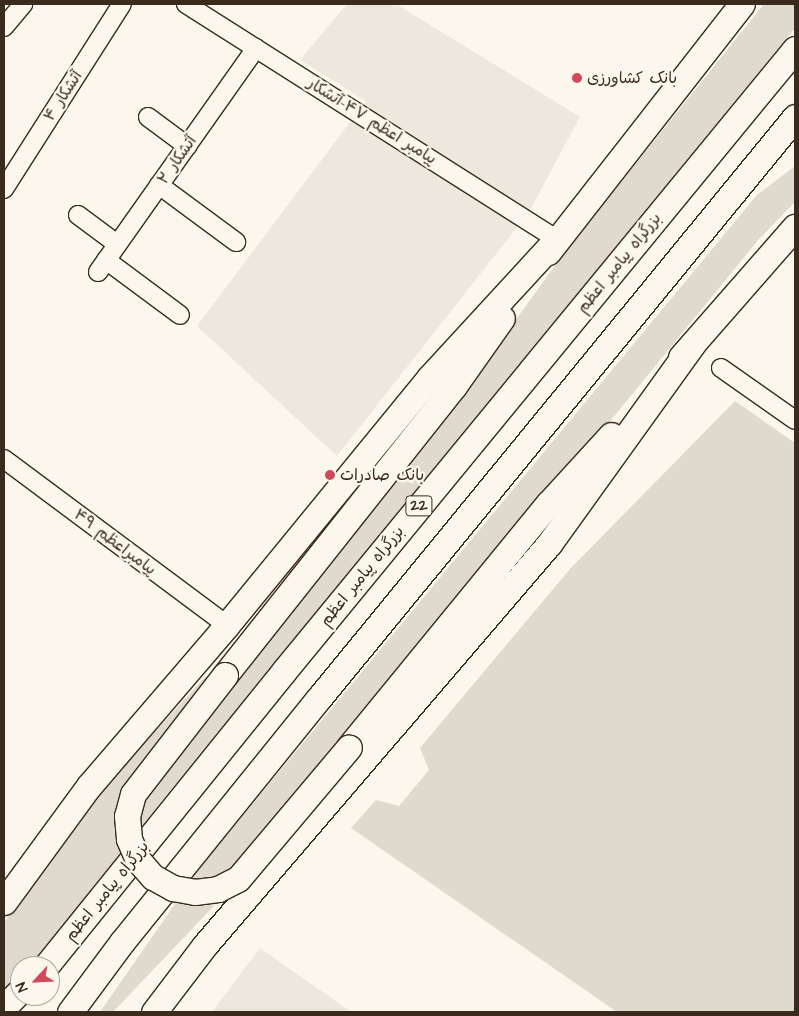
<!DOCTYPE html>
<html>
<head>
<meta charset="utf-8">
<style>
	body { margin:0 }
	#map { position:relative; width:799px; height:1016px; overflow:hidden; background:#fbf7ec; font-family:"Architects Daughter","Playpen Sans Arabic",sans-serif }
	div>[style] { position:absolute }
	.built>* { inset:0; background:#ede8dd }
	.green>* { inset:0; background:#dfd9ce }
	.roads { filter:drop-shadow(1px 0 #3b2a1e) drop-shadow(-1px 0 #3b2a1e) drop-shadow(0 1px #3b2a1e) drop-shadow(0 -1px #3b2a1e) }
	.minor>* { height:18px; margin:-9px; padding:0 9px; transform-origin:9px; border-radius:9px; background:#fbf7ec }
	.highway>* { height:25px; margin:-12.5px; padding:0 12.5px; transform-origin:12.5px; border-radius:12.5px; background:#fbf7ec }
	.bridges { filter:drop-shadow(1px 0 #3b2a1e) drop-shadow(-1px 0 #3b2a1e) drop-shadow(0 1px #3b2a1e) drop-shadow(0 -1px #3b2a1e) }
	.highway-bridge>* { height:25px; margin:-12.5px; padding:0 12.5px; transform-origin:12.5px; border-radius:12.5px; background:#fbf7ec }
	.dots>* { width:14px; height:14px; translate:-50% -50%; box-sizing:border-box; border:2px solid #fbf7ec; border-radius:50% }
	span { translate:-50% -50%; white-space:nowrap; text-align:center; line-height:1.15; -webkit-text-stroke:4.5px #fbf7ec; paint-order:stroke }
	.shield-label span { padding:1px 4px; background:#fbf7ec; border:1px solid; border-radius:4px; -webkit-text-stroke-width:0 }
	.shield-label { font-size:15px; color:#3b2a1e; font-weight:700 }
	.poi-label { font-size:16px; color:#3b2a1e }
	.left { translate:0 -50%; text-align:left }
	.street-label { font-size:16px; color:#3b2a1e }
	.frame { position:absolute; inset:0; border:5px solid #3b2a1e; pointer-events:none }
	.north { position:absolute; left:10px; top:956px; width:50px; height:50px; box-sizing:border-box; background:#fbf7ec; border:1px solid #aea59a; border-radius:50%; rotate:245deg; font-size:14px; font-weight:700; line-height:20px; text-align:center; color:#3b2a1e }
	.north::after { content:''; display:block; margin:auto; width:18px; height:22px; background:#d1495b; clip-path:polygon(50% 0,100% 100%,50% 72%,0 100%) }
</style>
</head>
<body>
<div id="map">
	<div class="built">
		<i style="clip-path:polygon(347px 4px,396px 4px,580px 117px,529px 212px,337px 456px,197px 326px,366px 101px,300px 60px)"></i>
		<i style="clip-path:polygon(260px 948px,351px 1012px,212px 1012px)"></i>
	</div>
	<div class="green">
		<i style="clip-path:polygon(764px 4px,795px 4px,795px 28px,161px 802px,37px 963px,20px 966px,20px 979px,4px 995px,4px 923px,74px 820px,205px 677px,230px 686px,426px 445px,561px 257px)"></i>
		<i style="clip-path:polygon(795px 166px,795px 202px,759px 239px,212px 908px,113px 1012px,100px 1012px,202px 865px,757px 195px)"></i>
		<i style="clip-path:polygon(735px 401px,795px 443px,795px 1012px,617px 1012px,351px 828px,376px 800px,399px 806px,429px 770px,420px 748px,570px 569px)"></i>
	</div>
	<div class="roads">
		<div class="minor">
			<i style="left:186px;top:4px;width:439px;rotate:32.4deg"></i>
			<i style="left:4px;top:27px;width:30px;rotate:-50deg"></i>
			<i style="left:148px;top:117px;width:49px;rotate:36.6deg"></i>
			<i style="left:159px;top:185px;width:96px;rotate:36.5deg"></i>
			<i style="left:4px;top:189px;width:219px;rotate:-57.5deg"></i>
			<i style="left:78px;top:215px;width:49px;rotate:36.6deg"></i>
			<i style="left:106px;top:260px;width:92px;rotate:36.6deg"></i>
			<i style="left:98px;top:272px;width:274px;rotate:-54.8deg"></i>
			<i style="left:721px;top:368px;width:90px;rotate:35.1deg"></i>
			<i style="left:4px;top:459px;width:278px;rotate:36.7deg"></i>
		</div>
		<div class="highway">
			<i style="left:548px;top:252px;width:315px;rotate:-52deg"></i>
			<i style="left:681px;top:357px;width:173px;rotate:-48.8deg"></i>
			<i style="left:225px;top:675px;width:369px;rotate:-51.6deg"></i>
			<i style="left:454px;top:386px;width:83px;rotate:-54.8deg"></i>
			<i style="left:349px;top:747px;width:315px;rotate:-50.7deg"></i>
			<i style="left:549px;top:503px;width:92px;rotate:-47.6deg"></i>
			<i style="left:4px;top:902px;width:144px;rotate:-53.8deg"></i>
			<i style="left:89px;top:786px;width:212px;rotate:-49.4deg"></i>
			<i style="left:227px;top:625px;width:319px;rotate:-50.7deg"></i>
			<i style="left:429px;top:378px;width:189px;rotate:-47.4deg"></i>
			<i style="left:46px;top:966px;width:379px;rotate:-51.1deg"></i>
			<i style="left:284px;top:671px;width:805px;rotate:-50.6deg"></i>
			<i style="left:4px;top:1007px;width:23px;rotate:-45deg"></i>
			<i style="left:70px;top:1012px;width:87px;rotate:-53.4deg"></i>
			<i style="left:122px;top:942px;width:314px;rotate:-51.1deg"></i>
			<i style="left:319px;top:698px;width:751px;rotate:-50.67deg"></i>
			<i style="left:154px;top:1012px;width:84px;rotate:-52.7deg"></i>
			<i style="left:205px;top:945px;width:528px;rotate:-49.38deg"></i>
			<i style="left:549px;top:544px;width:245px;rotate:-54.3deg"></i>
		</div>
	</div>
	<div class="bridges">
		<div class="highway-bridge">
			<i style="left:225px;top:675px;width:150px;rotate:127.7deg"></i>
			<i style="left:133px;top:794px;width:23px;rotate:105deg"></i>
			<i style="left:127px;top:816px;width:23px;rotate:85deg"></i>
			<i style="left:129px;top:839px;width:23px;rotate:67deg"></i>
			<i style="left:138px;top:860px;width:23px;rotate:49deg"></i>
			<i style="left:153px;top:877px;width:23px;rotate:29deg"></i>
			<i style="left:173px;top:888px;width:22px;rotate:10deg"></i>
			<i style="left:195px;top:892px;width:23px;rotate:-7deg"></i>
			<i style="left:218px;top:889px;width:22px;rotate:-27deg"></i>
			<i style="left:238px;top:879px;width:172px;rotate:-49.9deg"></i>
		</div>
	</div>
	<div class="dots">
		<i style="left:577px;top:78px;background:#d1495b"></i>
		<i style="left:330px;top:475px;background:#d1495b"></i>
	</div>
	<div class="shield-label">
		<span style="left:419px;top:506px">22</span>
	</div>
	<div class="poi-label">
		<span class="left" style="left:587px;top:78px">بانک کشاورزی</span>
		<span class="left" style="left:340px;top:475px">بانک صادرات</span>
	</div>
	<div class="street-label">
		<span style="left:63px;top:96px;rotate:-57deg">آتشکار ۴</span>
		<span style="left:372px;top:121px;rotate:32deg">پیامبر اعظم ۴۷-آتشکار</span>
		<span style="left:177px;top:160px;rotate:-55deg">آتشکار ۲</span>
		<span style="left:619px;top:263px;rotate:-51deg">بزرگراه پیامبر اعظم</span>
		<span style="left:115px;top:542px;rotate:37deg">پیامبراعظم ۴۹</span>
		<span style="left:362px;top:576px;rotate:-51deg">بزرگراه پیامبر اعظم</span>
		<span style="left:107px;top:891px;rotate:-51deg">بزرگراه پیامبر اعظم</span>
	</div>
	<div class="frame"></div>
	<div class="north">N</div>
</div>
</body>
</html>
